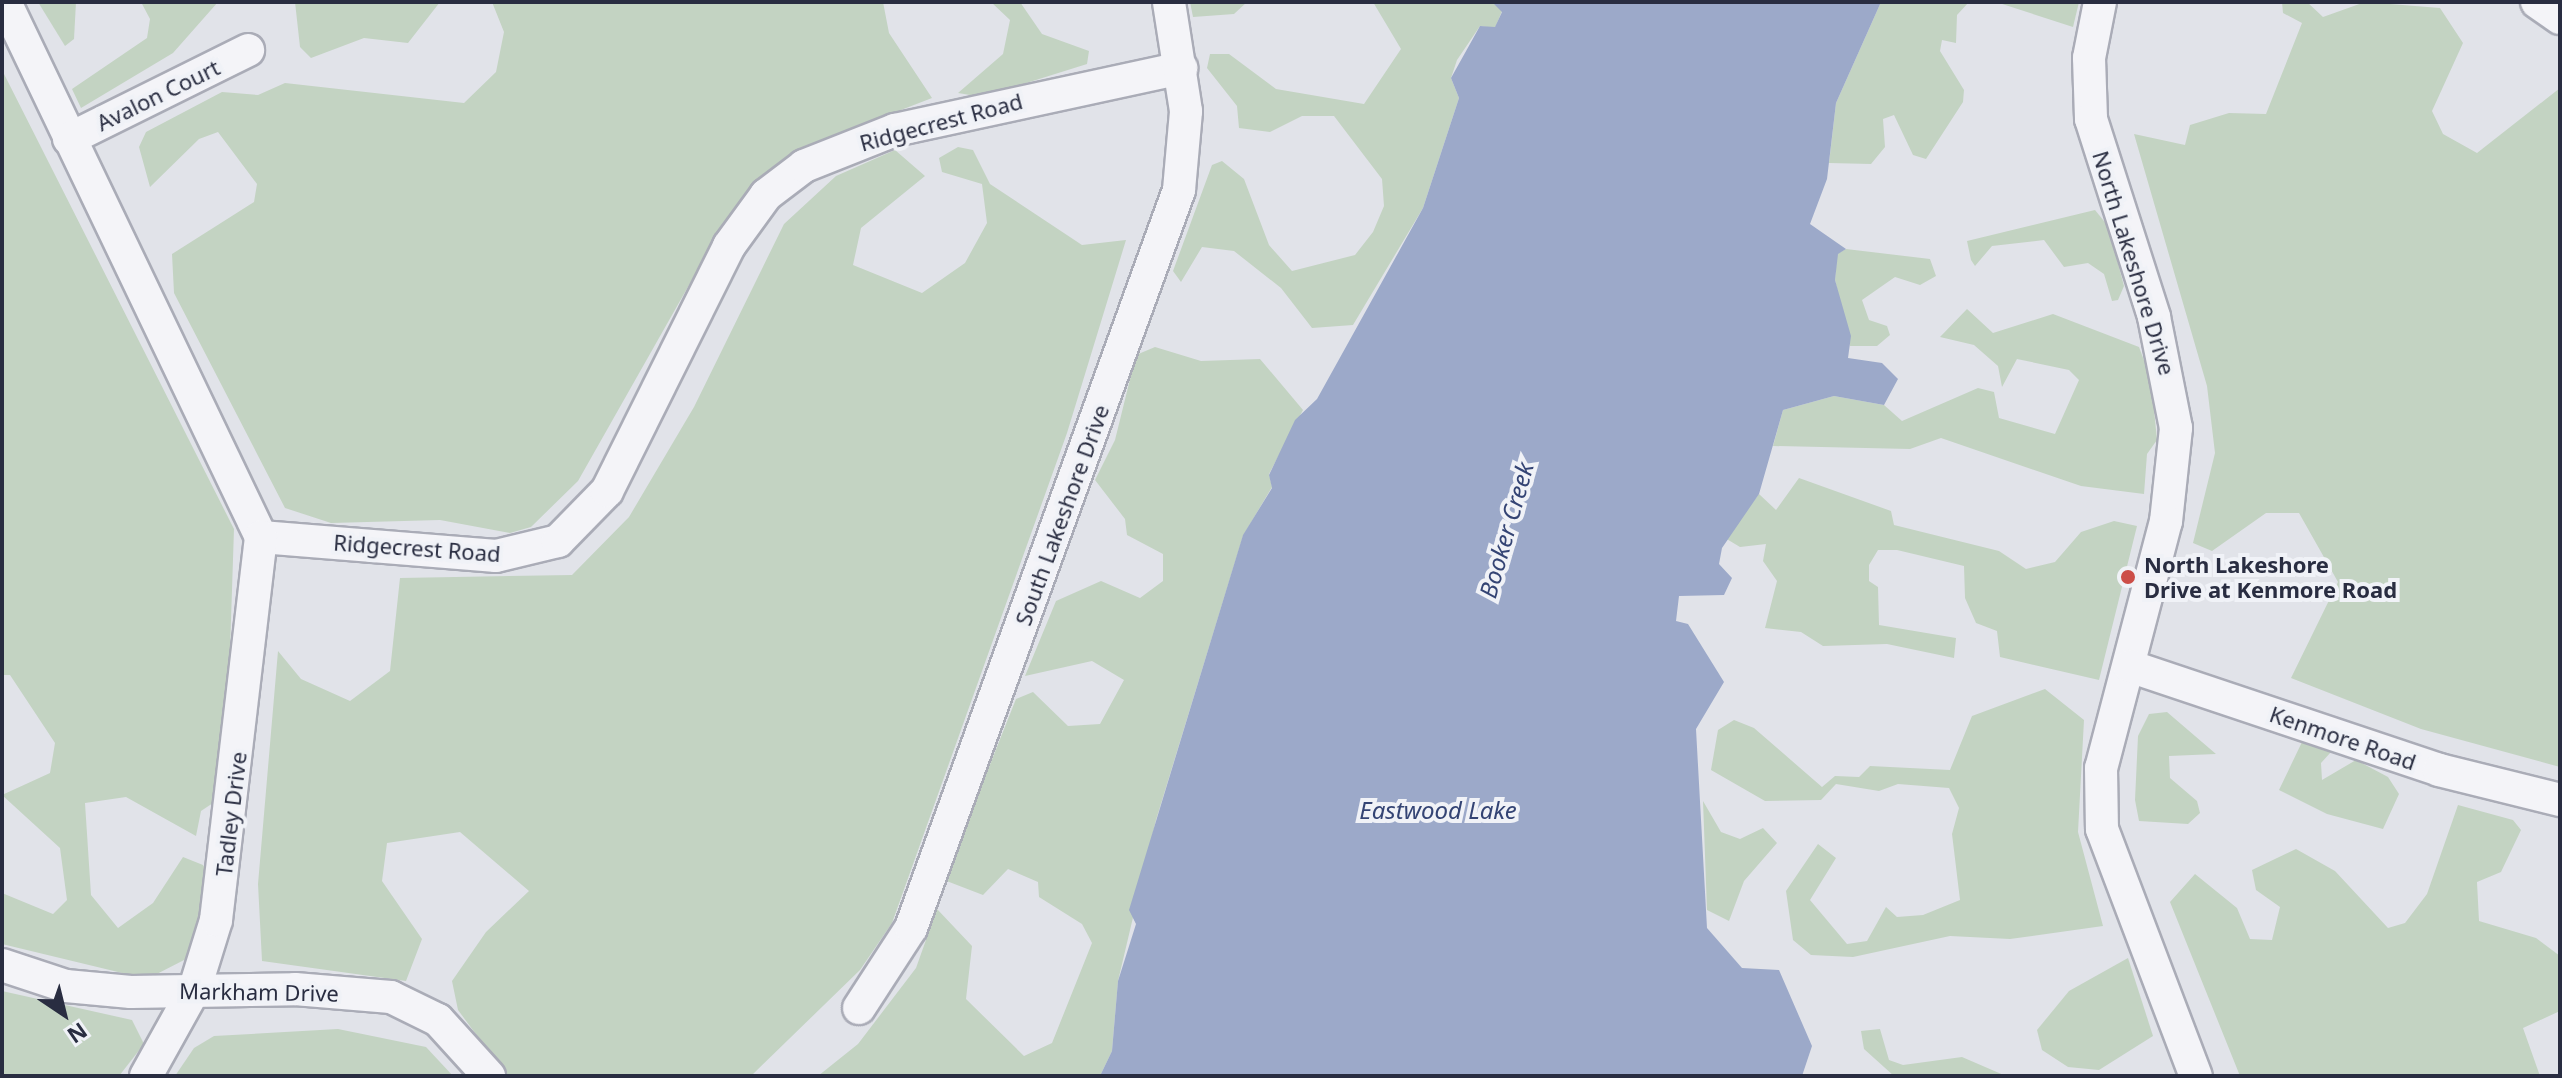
<!DOCTYPE html>
<html>
<head>
<meta charset="utf-8">
<style>
	body { margin:0 }
	#map { position:relative; width:2562px; height:1078px; overflow:hidden; background:#e1e3e9; font-family:"Noto Sans",sans-serif }
	div>[style] { position:absolute }
	.green>* { inset:0; background:#c3d3c2 }
	.water>* { inset:0; background:#9ca9c9 }
	.roads { filter:drop-shadow(2px 0 #aaacb7) drop-shadow(-2px 0 #aaacb7) drop-shadow(0 2px #aaacb7) drop-shadow(0 -2px #aaacb7) }
	.minor>* { height:32px; margin:-16px; padding:0 16px; transform-origin:16px; border-radius:16px; background:#f4f4f8 }
	.dots>* { width:22px; height:22px; translate:-50% -50%; box-sizing:border-box; border:4px solid #f0f2f7; border-radius:50% }
	span { translate:-50% -50%; white-space:nowrap; text-align:center; line-height:1.15; -webkit-text-stroke:8px #f0f2f7; paint-order:stroke }
	.street-label { font-size:22px; color:#292d41 }
	.poi-label { font-size:22px; color:#292d41; font-weight:700 }
	.left { translate:0 -50%; text-align:left }
	.water-label { font-size:24px; color:#344474; font-style:italic }
	.frame { position:absolute; inset:0; border:4px solid #292d41; pointer-events:none }
	.north { position:absolute; left:24px; top:974px; width:80px; height:80px; -webkit-text-stroke:6px #f0f2f7; paint-order:stroke; rotate:145deg; font-size:22px; font-weight:700; line-height:32px; text-align:center; color:#292d41 }
	.north::after { content:''; display:block; margin:auto; width:28px; height:36px; background:#292d41; clip-path:polygon(50% 0,100% 100%,50% 72%,0 100%) }
</style>
</head>
<body>
<div id="map">
	<div class="green">
		<i style="clip-path:polygon(38px 2px,76px 2px,74px 39px,65px 46px)"></i>
		<i style="clip-path:polygon(141px 2px,218px 2px,173px 53px,81px 108px,72px 89px,147px 38px,150px 19px)"></i>
		<i style="clip-path:polygon(295px 2px,440px 2px,408px 43px,364px 38px,311px 58px,300px 47px)"></i>
		<i style="clip-path:polygon(492px 2px,883px 2px,889px 33px,932px 98px,813px 144px,755px 186px,706px 255px,578px 481px,531px 527px,510px 533px,440px 520px,331px 523px,285px 508px,174px 293px,172px 254px,254px 202px,257px 184px,218px 132px,199px 139px,150px 187px,139px 147px,146px 132px,222px 92px,258px 95px,285px 83px,464px 103px,496px 72px,504px 32px)"></i>
		<i style="clip-path:polygon(991px 2px,1020px 2px,1042px 34px,1089px 51px,1087px 64px,982px 97px,958px 93px,1003px 54px,1010px 20px)"></i>
		<i style="clip-path:polygon(1190px 2px,1247px 2px,1234px 14px,1193px 17px)"></i>
		<i style="clip-path:polygon(1373px 2px,1492px 2px,1502px 11px,1495px 28px,1480px 26px,1457px 60px,1451px 78px,1459px 98px,1423px 208px,1353px 325px,1312px 328px,1281px 288px,1234px 251px,1202px 247px,1181px 282px,1173px 271px,1212px 165px,1222px 161px,1244px 179px,1269px 245px,1292px 271px,1355px 255px,1373px 232px,1384px 206px,1382px 179px,1334px 116px,1302px 116px,1270px 132px,1239px 128px,1237px 106px,1207px 68px,1210px 54px,1229px 54px,1276px 89px,1364px 104px,1401px 49px)"></i>
		<i style="clip-path:polygon(1881px 2px,1969px 2px,1957px 15px,1956px 43px,1942px 40px,1940px 51px,1964px 90px,1963px 102px,1926px 159px,1913px 155px,1894px 115px,1883px 119px,1885px 147px,1871px 164px,1829px 163px,1836px 103px)"></i>
		<i style="clip-path:polygon(1996px 2px,2079px 2px,2073px 27px)"></i>
		<i style="clip-path:polygon(2282px 2px,2307px 2px,2323px 17px,2365px 2px,2440px 8px,2463px 43px,2432px 111px,2443px 134px,2477px 153px,2560px 88px,2560px 767px,2421px 729px,2291px 678px,2338px 582px,2299px 513px,2266px 513px,2212px 551px,2193px 543px,2215px 453px,2207px 386px,2134px 134px,2185px 145px,2190px 125px,2229px 113px,2266px 114px,2302px 23px,2283px 13px)"></i>
		<i style="clip-path:polygon(2px 70px,234px 529px,228px 711px,213px 803px,201px 811px,196px 836px,126px 797px,85px 803px,91px 895px,118px 928px,153px 903px,183px 857px,203px 865px,211px 878px,188px 958px,147px 979px,2px 944px,2px 893px,53px 914px,67px 900px,60px 848px,2px 795px,50px 773px,55px 743px,10px 675px,2px 675px)"></i>
		<i style="clip-path:polygon(958px 147px,973px 150px,990px 184px,1082px 245px,1126px 240px,1067px 433px,892px 923px,860px 970px,751px 1076px,507px 1076px,458px 1010px,452px 981px,486px 932px,529px 891px,460px 832px,387px 843px,382px 881px,422px 939px,406px 981px,262px 961px,258px 884px,278px 651px,301px 679px,350px 701px,390px 671px,400px 578px,572px 575px,629px 517px,694px 407px,784px 224px,836px 176px,895px 150px,925px 176px,861px 228px,853px 265px,922px 293px,965px 263px,987px 223px,982px 184px,942px 172px,939px 158px)"></i>
		<i style="clip-path:polygon(2095px 210px,2108px 226px,2124px 286px,2118px 300px,2112px 301px,2104px 274px,2088px 263px,2064px 267px,2044px 240px,1992px 246px,1975px 266px,1971px 260px,1967px 241px)"></i>
		<i style="clip-path:polygon(1846px 249px,1930px 259px,1936px 276px,1920px 285px,1895px 277px,1862px 300px,1869px 320px,1887px 326px,1890px 335px,1877px 346px,1850px 346px,1835px 280px,1837px 254px)"></i>
		<i style="clip-path:polygon(1967px 309px,1993px 333px,2053px 314px,2139px 347px,2151px 379px,2157px 440px,2147px 454px,2144px 494px,2081px 486px,1941px 438px,1910px 449px,1773px 446px,1783px 410px,1834px 396px,1884px 405px,1902px 421px,1978px 388px,1994px 392px,1999px 418px,2055px 434px,2079px 380px,2069px 370px,2017px 359px,2002px 387px,1998px 366px,1974px 345px,1940px 337px)"></i>
		<i style="clip-path:polygon(1155px 347px,1201px 361px,1260px 359px,1303px 410px,1269px 474px,1272px 487px,1243px 536px,1156px 820px,1118px 981px,1112px 1051px,1100px 1076px,818px 1076px,858px 1044px,916px 968px,937px 909px,972px 946px,966px 999px,1024px 1056px,1052px 1043px,1092px 943px,1082px 924px,1039px 897px,1038px 882px,1008px 869px,983px 895px,944px 880px,1016px 699px,1033px 692px,1068px 726px,1100px 724px,1124px 680px,1092px 661px,1025px 676px,1056px 601px,1101px 581px,1140px 598px,1163px 581px,1163px 554px,1127px 535px,1125px 519px,1095px 480px,1115px 440px,1136px 355px)"></i>
		<i style="clip-path:polygon(1799px 478px,1891px 511px,1894px 525px,1999px 551px,2026px 569px,2055px 562px,2081px 532px,2114px 521px,2137px 526px,2099px 680px,2000px 657px,1997px 631px,1976px 623px,1965px 598px,1964px 566px,1897px 550px,1878px 550px,1869px 565px,1869px 581px,1878px 587px,1879px 625px,1956px 638px,1954px 658px,1887px 644px,1823px 646px,1801px 632px,1765px 628px,1777px 581px,1763px 561px,1766px 544px,1740px 547px,1725px 538px,1759px 494px,1776px 510px)"></i>
		<i style="clip-path:polygon(2045px 689px,2084px 720px,2078px 832px,2103px 926px,2010px 939px,1950px 936px,1853px 957px,1811px 955px,1793px 940px,1786px 891px,1818px 844px,1836px 858px,1810px 900px,1847px 944px,1867px 941px,1886px 907px,1897px 917px,1923px 915px,1960px 900px,1952px 834px,1959px 808px,1949px 788px,1898px 784px,1879px 791px,1836px 784px,1821px 800px,1765px 801px,1711px 770px,1718px 730px,1734px 720px,1754px 728px,1822px 787px,1835px 776px,1859px 777px,1870px 766px,1950px 770px,1972px 716px)"></i>
		<i style="clip-path:polygon(2167px 712px,2216px 754px,2169px 756px,2170px 778px,2197px 801px,2200px 813px,2188px 824px,2139px 821px,2135px 800px,2138px 736px,2149px 714px)"></i>
		<i style="clip-path:polygon(2302px 742px,2331px 752px,2321px 763px,2322px 780px,2356px 760px,2388px 777px,2399px 794px,2383px 829px,2327px 814px,2279px 790px)"></i>
		<i style="clip-path:polygon(1703px 801px,1721px 832px,1740px 839px,1763px 828px,1777px 843px,1744px 881px,1729px 921px,1707px 910px)"></i>
		<i style="clip-path:polygon(2458px 805px,2513px 820px,2521px 830px,2501px 872px,2477px 882px,2479px 921px,2536px 938px,2560px 956px,2560px 1011px,2523px 1028px,2540px 1076px,2240px 1076px,2170px 902px,2195px 874px,2237px 908px,2250px 939px,2272px 940px,2280px 907px,2256px 890px,2252px 870px,2296px 849px,2335px 871px,2388px 928px,2405px 923px,2427px 894px)"></i>
		<i style="clip-path:polygon(2128px 958px,2153px 1036px,2099px 1070px,2068px 1067px,2042px 1050px,2037px 1030px,2069px 991px)"></i>
		<i style="clip-path:polygon(2px 991px,132px 1020px,144px 1044px,119px 1076px,2px 1076px)"></i>
		<i style="clip-path:polygon(338px 1029px,426px 1047px,453px 1076px,175px 1076px,194px 1048px,214px 1036px)"></i>
		<i style="clip-path:polygon(1880px 1029px,1889px 1060px,1903px 1065px,1962px 1057px,2006px 1076px,1894px 1076px,1864px 1049px,1861px 1031px)"></i>
	</div>
	<div class="water">
		<i style="clip-path:polygon(1492px 2px,1881px 2px,1836px 103px,1827px 179px,1810px 224px,1846px 249px,1838px 254px,1835px 280px,1851px 336px,1848px 358px,1882px 363px,1898px 379px,1884px 405px,1834px 396px,1783px 410px,1759px 494px,1722px 548px,1719px 564px,1732px 578px,1724px 595px,1679px 596px,1676px 621px,1688px 624px,1724px 682px,1696px 729px,1707px 928px,1742px 968px,1779px 970px,1812px 1046px,1802px 1076px,1100px 1076px,1112px 1051px,1118px 981px,1136px 924px,1129px 910px,1243px 535px,1272px 488px,1269px 475px,1295px 420px,1317px 399px,1423px 208px,1459px 98px,1451px 78px,1480px 26px,1495px 27px,1502px 12px)"></i>
	</div>
	<div class="roads">
		<div class="minor">
			<i style="left:5px;top:2px;width:593px;rotate:64.43deg"></i>
			<i style="left:2100px;top:2px;width:57px;rotate:101.1deg"></i>
			<i style="left:2089px;top:58px;width:61px;rotate:88.1deg"></i>
			<i style="left:2091px;top:119px;width:208px;rotate:72.3deg"></i>
			<i style="left:2154px;top:317px;width:113px;rotate:78.8deg"></i>
			<i style="left:2176px;top:428px;width:94px;rotate:96.1deg"></i>
			<i style="left:2166px;top:521px;width:255px;rotate:104.7deg"></i>
			<i style="left:2101px;top:768px;width:61px;rotate:89.1deg"></i>
			<i style="left:2102px;top:829px;width:264px;rotate:69.2deg"></i>
			<i style="left:2537px;top:2px;width:28px;rotate:35deg"></i>
			<i style="left:69px;top:139px;width:200px;rotate:-26.4deg"></i>
			<i style="left:261px;top:537px;width:236px;rotate:4.6deg"></i>
			<i style="left:496px;top:556px;width:64px;rotate:-13.6deg"></i>
			<i style="left:558px;top:541px;width:70px;rotate:-45.6deg"></i>
			<i style="left:607px;top:491px;width:274px;rotate:-63.5deg"></i>
			<i style="left:729px;top:246px;width:63px;rotate:-54deg"></i>
			<i style="left:766px;top:195px;width:48px;rotate:-37.3deg"></i>
			<i style="left:804px;top:166px;width:98px;rotate:-21.6deg"></i>
			<i style="left:895px;top:130px;width:293px;rotate:-12.2deg"></i>
			<i style="left:2129px;top:666px;width:327px;rotate:18.5deg"></i>
			<i style="left:2439px;top:770px;width:125px;rotate:13.9deg"></i>
			<i style="left:2px;top:965px;width:67px;rotate:18.2deg"></i>
			<i style="left:66px;top:986px;width:65px;rotate:5.3deg"></i>
			<i style="left:131px;top:992px;width:164px;rotate:-1deg"></i>
			<i style="left:295px;top:989px;width:96px;rotate:4.8deg"></i>
			<i style="left:391px;top:997px;width:52px;rotate:26.1deg"></i>
			<i style="left:438px;top:1020px;width:76px;rotate:47.7deg"></i>
			<i style="left:859px;top:1008px;width:95px;rotate:-57deg"></i>
			<i style="left:911px;top:928px;width:785px;rotate:-70.04deg"></i>
			<i style="left:1179px;top:190px;width:79px;rotate:-84.9deg"></i>
			<i style="left:1186px;top:111px;width:110px;rotate:-98.9deg"></i>
			<i style="left:146px;top:1076px;width:101px;rotate:-60.9deg"></i>
			<i style="left:195px;top:988px;width:71px;rotate:-72.8deg"></i>
			<i style="left:216px;top:920px;width:386px;rotate:-83.3deg"></i>
		</div>
	</div>
	<div class="dots">
		<i style="left:2128px;top:577px;background:#cc4e48"></i>
	</div>
	<div class="street-label">
		<span style="left:158px;top:95px;rotate:-26deg">Avalon Court</span>
		<span style="left:941px;top:122px;rotate:-15deg">Ridgecrest Road</span>
		<span style="left:2134px;top:263px;rotate:73deg">North Lakeshore Drive</span>
		<span style="left:1062px;top:515px;rotate:-70deg">South Lakeshore Drive</span>
		<span style="left:417px;top:548px;rotate:4deg">Ridgecrest Road</span>
		<span style="left:2343px;top:738px;rotate:19deg">Kenmore Road</span>
		<span style="left:231px;top:814px;rotate:-83deg">Tadley Drive</span>
		<span style="left:259px;top:992px;rotate:1deg">Markham Drive</span>
	</div>
	<div class="poi-label">
		<span class="left" style="left:2144px;top:577px">North Lakeshore<br>Drive at Kenmore Road</span>
	</div>
	<div class="water-label">
		<span style="left:1506px;top:530px;rotate:-74deg">Booker Creek</span>
		<span style="left:1438px;top:810px">Eastwood Lake</span>
	</div>
	<div class="frame"></div>
	<div class="north">N</div>
</div>
</body>
</html>
